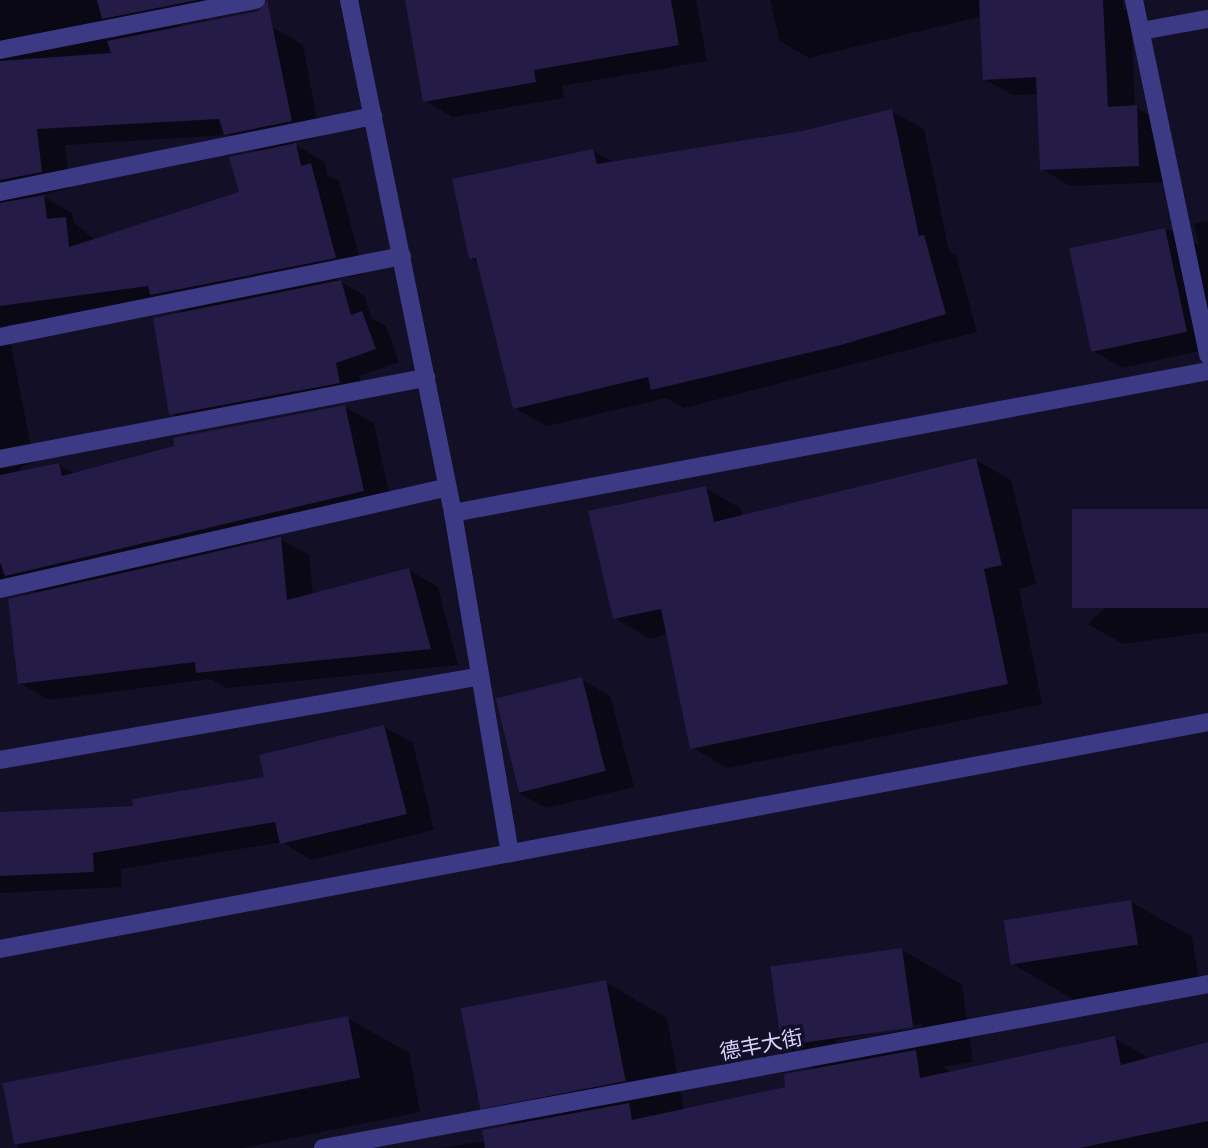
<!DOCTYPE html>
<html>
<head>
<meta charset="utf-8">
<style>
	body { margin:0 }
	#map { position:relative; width:1208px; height:1148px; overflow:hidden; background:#130f26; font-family:Barlow,"Noto Sans SC",sans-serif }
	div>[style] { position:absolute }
	.shadow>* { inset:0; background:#0007 }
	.building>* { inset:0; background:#241b47; transform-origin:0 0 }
	.minor>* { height:18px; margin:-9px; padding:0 9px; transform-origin:9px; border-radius:9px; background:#3d3a85 }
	span { translate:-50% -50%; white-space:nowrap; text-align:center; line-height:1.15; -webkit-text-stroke:7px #130f26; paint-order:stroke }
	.street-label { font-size:21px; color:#d9d4ff }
</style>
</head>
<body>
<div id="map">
	<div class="shadow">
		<i style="clip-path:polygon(evenodd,0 0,201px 0,206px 20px,179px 25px,207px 41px,274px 28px,303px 45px,320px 137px,292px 143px,325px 162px,327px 175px,339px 181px,364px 274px,337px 279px,365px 296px,371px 318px,386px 326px,399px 362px,359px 376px,363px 396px,195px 428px,171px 414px,184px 313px,166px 303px,7px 325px,34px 462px,21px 467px,19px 473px,59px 465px,75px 474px,345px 407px,374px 423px,392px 507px,120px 575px,280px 539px,309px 555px,313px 595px,409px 570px,438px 587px,458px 665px,226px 688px,211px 679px,49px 700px,20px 683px,39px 594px,16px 581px,0 584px,0 0,228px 135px,258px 153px,241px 193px,95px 240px,74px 223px,72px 213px,41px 195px,70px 188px,65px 145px,228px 135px)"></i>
		<i style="clip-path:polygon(407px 0,696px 0,707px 61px,562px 86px,564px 98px,453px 117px,425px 101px)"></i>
		<i style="clip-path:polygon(770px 0,1123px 0,1123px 8px,1131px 13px,1135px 107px,1165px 124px,1167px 182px,1070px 186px,1042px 169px,1039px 94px,1013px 95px,984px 79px,982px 16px,809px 58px,780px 41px)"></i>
		<i style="clip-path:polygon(891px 111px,924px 129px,949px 251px,956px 255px,977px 332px,684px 408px,666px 398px,547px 426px,515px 408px,479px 263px,470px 258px,593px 151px,615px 163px,803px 132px)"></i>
		<i style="clip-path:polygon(1208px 221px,1208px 349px,1122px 368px,1093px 351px,1072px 250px,1169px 229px,1199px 246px,1194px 224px)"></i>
		<i style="clip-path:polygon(976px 460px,1011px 480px,1036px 584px,1019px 589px,1042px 704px,727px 768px,692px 747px,668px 634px,650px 639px,615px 618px,705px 488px,740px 508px,743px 517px)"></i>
		<i style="clip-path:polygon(1208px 511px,1208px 632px,1123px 644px,1088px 624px)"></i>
		<i style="clip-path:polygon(581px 679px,610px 696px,634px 787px,546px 808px,517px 792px)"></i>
		<i style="clip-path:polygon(384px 727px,413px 743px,434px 830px,311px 860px,282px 842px,121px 869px,122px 887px,0 893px,0 814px,135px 808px,267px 779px)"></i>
		<i style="clip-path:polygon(1131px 902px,1192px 937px,1199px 979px,1074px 1000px,1013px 964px)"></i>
		<i style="clip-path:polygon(evenodd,901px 949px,962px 985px,973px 1062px,943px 1067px,952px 1073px,1114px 1038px,1151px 1059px,1208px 1044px,1208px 1148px,440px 1148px,485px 1141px,513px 1126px,479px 1107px,605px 982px,667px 1018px,684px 1110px,787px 1088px,816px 1070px,782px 1051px,901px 949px,921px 1024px,922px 1027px,836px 1043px,836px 1040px,921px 1024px)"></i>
		<i style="clip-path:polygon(347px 1018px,409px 1053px,420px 1112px,243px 1148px,18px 1148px,5px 1090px)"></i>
	</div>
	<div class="building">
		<i style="clip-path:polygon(97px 0,197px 0,102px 19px)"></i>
		<i style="clip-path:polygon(267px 0,292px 121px,224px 135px,219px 119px,37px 129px,42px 172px,0 180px,0 61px,111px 53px,107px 41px,258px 11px)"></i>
		<i style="clip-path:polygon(405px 0,671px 0,679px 45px,534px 70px,536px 82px,423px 102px)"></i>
		<i style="clip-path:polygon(979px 0,1103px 0,1108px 107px,1137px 105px,1139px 166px,1040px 170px,1036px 77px,983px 80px)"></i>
		<i style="clip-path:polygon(892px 109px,919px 236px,924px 235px,946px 314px,841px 345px,651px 390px,648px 377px,513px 409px,476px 258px,469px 259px,452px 179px,593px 149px,597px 164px,802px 131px)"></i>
		<i style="clip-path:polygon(296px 143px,301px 166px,311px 163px,336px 258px,150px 295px,148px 286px,0 306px,0 203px,44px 195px,47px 219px,66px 217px,69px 247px,239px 192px,229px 157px)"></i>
		<i style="left:1165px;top:228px;width:106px;height:98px;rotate:78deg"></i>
		<i style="clip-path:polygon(341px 280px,351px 315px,362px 311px,376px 349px,336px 363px,340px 383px,169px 415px,153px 318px)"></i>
		<i style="clip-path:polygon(345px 405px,364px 491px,5px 576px,0 562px,0 475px,59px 463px,62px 476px,174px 446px,173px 438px)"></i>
		<i style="clip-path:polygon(976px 458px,1002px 565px,984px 569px,1008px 684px,690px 749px,661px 609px,613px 619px,588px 511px,706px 486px,714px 522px)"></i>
		<i style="left:1208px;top:509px;width:99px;height:136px;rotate:90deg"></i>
		<i style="clip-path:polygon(281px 537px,287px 600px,409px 568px,431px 649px,196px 673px,195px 662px,18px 684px,8px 599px)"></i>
		<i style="left:582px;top:677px;width:97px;height:89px;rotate:76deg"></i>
		<i style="clip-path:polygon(384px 725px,407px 814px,280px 844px,275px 822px,93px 853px,94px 872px,0 876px,0 812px,133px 806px,132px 799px,264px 777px,259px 755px)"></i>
		<i style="left:1131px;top:900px;width:45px;height:129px;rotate:81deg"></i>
		<i style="left:902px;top:948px;width:80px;height:133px;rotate:82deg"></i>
		<i style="left:606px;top:980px;width:103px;height:148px;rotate:79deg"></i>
		<i style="left:348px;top:1016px;width:63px;height:352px;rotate:79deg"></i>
		<i style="clip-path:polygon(1115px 1036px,1121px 1065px,1208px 1042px,1208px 1121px,1080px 1148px,485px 1148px,482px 1130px,629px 1103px,632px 1120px,785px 1087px,784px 1074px,916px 1050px,920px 1078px)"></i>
	</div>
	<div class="minor">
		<i style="left:349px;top:0;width:523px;rotate:78.54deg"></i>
		<i style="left:453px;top:513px;width:345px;rotate:80.5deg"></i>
		<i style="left:1134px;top:0;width:363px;rotate:78.2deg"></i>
		<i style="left:1141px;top:31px;width:68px;rotate:-10.2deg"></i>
		<i style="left:0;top:50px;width:261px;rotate:-11.1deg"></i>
		<i style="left:0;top:192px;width:381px;rotate:-11.5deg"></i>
		<i style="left:0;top:337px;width:410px;rotate:-11.4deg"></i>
		<i style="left:0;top:459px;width:434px;rotate:-10.8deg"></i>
		<i style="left:453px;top:513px;width:768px;rotate:-10.65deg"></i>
		<i style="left:0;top:589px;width:459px;rotate:-12.8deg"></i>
		<i style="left:0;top:760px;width:487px;rotate:-9.9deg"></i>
		<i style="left:0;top:949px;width:1229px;rotate:-10.64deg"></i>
		<i style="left:323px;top:1148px;width:900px;rotate:-10.5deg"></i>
	</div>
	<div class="street-label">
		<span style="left:761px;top:1044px;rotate:-11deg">德丰大街</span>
	</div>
</div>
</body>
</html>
